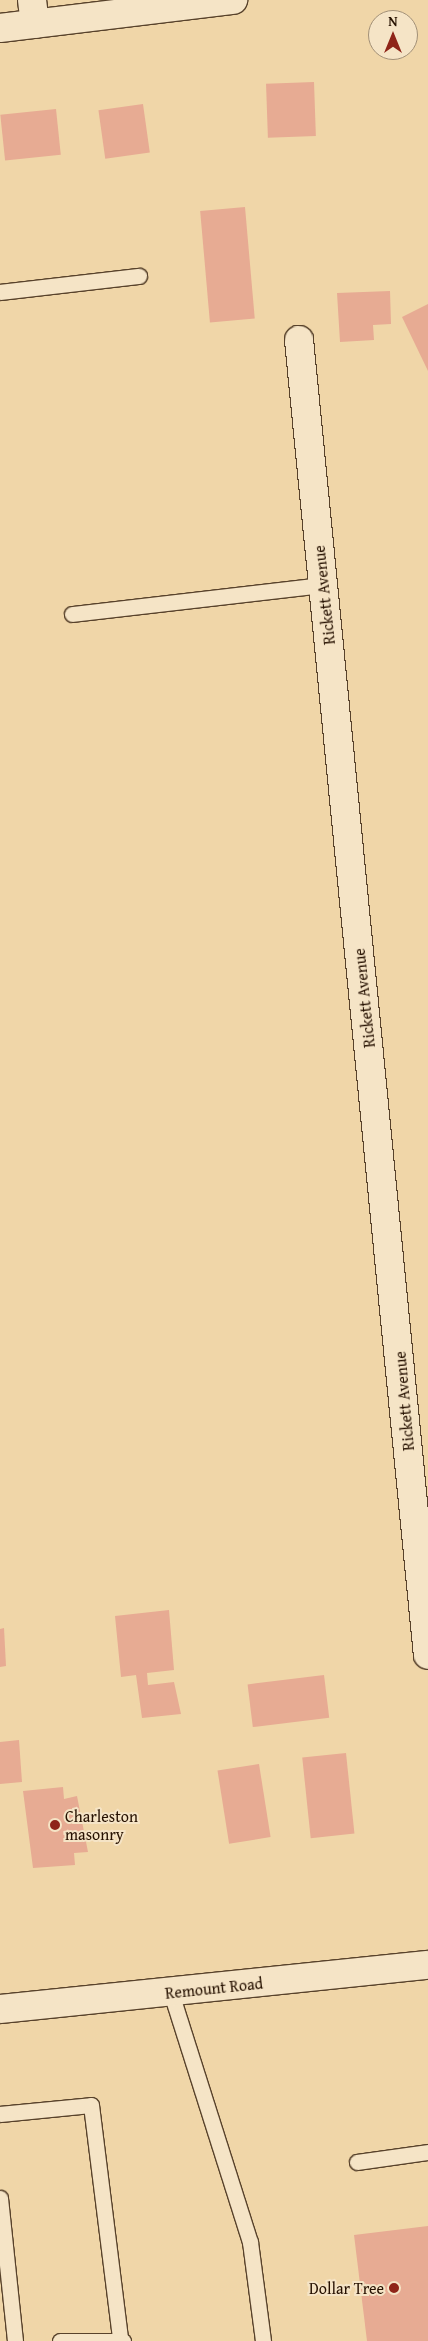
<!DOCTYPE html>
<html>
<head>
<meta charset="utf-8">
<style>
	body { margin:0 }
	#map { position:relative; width:428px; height:2341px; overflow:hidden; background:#f0d6a8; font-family:"Gentium Book Plus",serif }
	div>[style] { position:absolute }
	.building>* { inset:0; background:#e7ab93; transform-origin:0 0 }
	.roads { filter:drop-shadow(1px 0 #58422b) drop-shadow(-1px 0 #58422b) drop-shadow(0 1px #58422b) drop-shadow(0 -1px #58422b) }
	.service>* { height:15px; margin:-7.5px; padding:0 7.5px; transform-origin:7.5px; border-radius:7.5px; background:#f5e4c6 }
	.minor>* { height:28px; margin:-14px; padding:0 14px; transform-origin:14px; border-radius:14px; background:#f5e4c6 }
	.secondary>* { height:28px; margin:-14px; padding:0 14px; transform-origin:14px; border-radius:14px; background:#f5e4c6 }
	.dots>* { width:14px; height:14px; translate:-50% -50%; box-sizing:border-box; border:2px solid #f5e4c6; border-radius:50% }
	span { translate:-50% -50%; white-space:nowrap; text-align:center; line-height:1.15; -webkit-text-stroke:4px #f5e4c6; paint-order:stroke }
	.street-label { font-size:16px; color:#261101 }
	.poi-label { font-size:16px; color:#261101 }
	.left { translate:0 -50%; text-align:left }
	.right { translate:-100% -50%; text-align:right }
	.north { position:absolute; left:368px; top:10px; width:50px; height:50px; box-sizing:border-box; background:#f5e4c6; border:1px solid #a29077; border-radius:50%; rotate:0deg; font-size:14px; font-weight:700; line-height:20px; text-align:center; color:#261101 }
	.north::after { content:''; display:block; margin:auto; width:18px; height:22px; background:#8f2418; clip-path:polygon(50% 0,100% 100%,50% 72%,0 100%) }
</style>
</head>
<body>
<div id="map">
	<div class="building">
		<i style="left:314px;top:82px;width:54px;height:48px;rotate:88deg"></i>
		<i style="left:143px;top:104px;width:49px;height:45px;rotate:82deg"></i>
		<i style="left:56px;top:109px;width:46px;height:56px;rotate:84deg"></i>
		<i style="left:245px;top:207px;width:112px;height:45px;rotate:85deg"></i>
		<i style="clip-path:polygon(390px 291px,391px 324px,373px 325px,374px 340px,340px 342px,337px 293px)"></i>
		<i style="clip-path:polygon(428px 304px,428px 371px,402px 317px)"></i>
		<i style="clip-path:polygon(169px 1610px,174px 1670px,147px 1673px,148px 1685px,174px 1682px,181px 1714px,142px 1718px,136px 1675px,121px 1677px,115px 1616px)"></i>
		<i style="clip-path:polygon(4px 1628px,6px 1666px,0 1667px,0 1629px)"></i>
		<i style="left:324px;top:1675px;width:43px;height:77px;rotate:83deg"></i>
		<i style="clip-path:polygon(19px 1740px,22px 1782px,0 1784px,0 1742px)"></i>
		<i style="left:346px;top:1753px;width:81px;height:44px;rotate:84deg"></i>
		<i style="left:259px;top:1764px;width:74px;height:42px;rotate:81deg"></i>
		<i style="clip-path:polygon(63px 1787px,64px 1799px,77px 1796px,88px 1852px,74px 1853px,75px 1865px,33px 1868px,23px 1791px)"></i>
		<i style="clip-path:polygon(428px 2226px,428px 2341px,367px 2341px,354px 2235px)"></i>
	</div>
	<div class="roads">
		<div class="service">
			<i style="left:0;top:292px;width:140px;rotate:-6.6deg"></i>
			<i style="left:72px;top:614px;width:253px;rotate:-6.6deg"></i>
			<i style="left:171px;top:1993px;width:261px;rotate:72.4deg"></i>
			<i style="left:250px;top:2242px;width:100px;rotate:82.5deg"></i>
			<i style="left:0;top:2114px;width:91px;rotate:-5.6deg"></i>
			<i style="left:91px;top:2105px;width:236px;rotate:82.9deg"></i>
			<i style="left:357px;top:2162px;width:72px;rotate:-8deg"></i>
			<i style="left:0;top:2198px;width:144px;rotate:84deg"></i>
			<i style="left:60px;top:2341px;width:63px"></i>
		</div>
		<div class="minor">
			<i style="left:32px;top:0;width:24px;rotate:83deg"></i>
			<i style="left:0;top:28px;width:235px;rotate:-6.9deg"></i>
			<i style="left:299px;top:340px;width:1321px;rotate:84.4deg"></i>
		</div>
		<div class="secondary">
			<i style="left:0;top:2009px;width:430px;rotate:-5.9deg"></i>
		</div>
	</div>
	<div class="dots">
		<i style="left:55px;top:1825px;background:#8f2418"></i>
		<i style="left:394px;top:2288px;background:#8f2418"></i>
	</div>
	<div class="street-label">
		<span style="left:324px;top:595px;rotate:-96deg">Rickett Avenue</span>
		<span style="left:364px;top:998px;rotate:-96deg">Rickett Avenue</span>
		<span style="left:404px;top:1401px;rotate:-95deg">Rickett Avenue</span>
		<span style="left:214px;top:1988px;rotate:-6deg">Remount Road</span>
	</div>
	<div class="poi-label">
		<span class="left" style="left:65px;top:1825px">Charleston<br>masonry</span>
		<span class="right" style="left:384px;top:2288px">Dollar Tree</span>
	</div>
	<div class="north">N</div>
</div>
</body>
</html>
